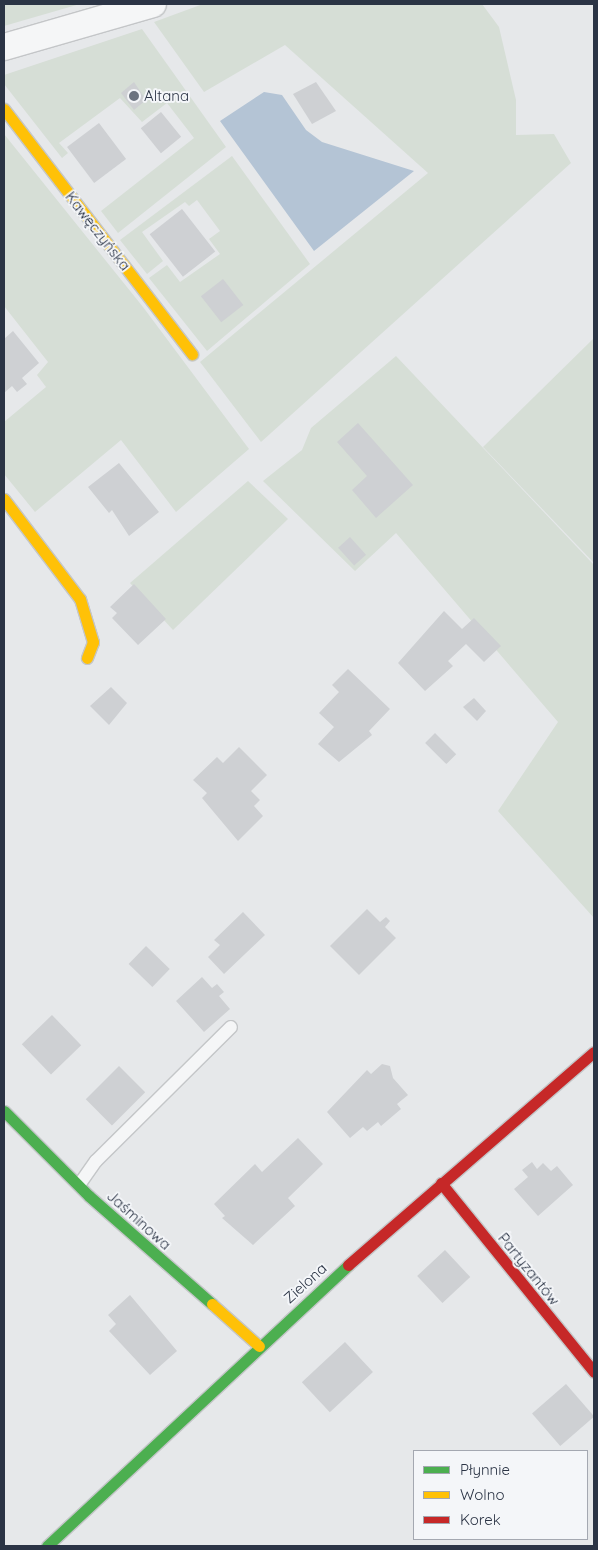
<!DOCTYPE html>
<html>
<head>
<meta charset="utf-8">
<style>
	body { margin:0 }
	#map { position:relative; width:598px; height:1550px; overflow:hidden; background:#e6e8ea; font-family:Quicksand,sans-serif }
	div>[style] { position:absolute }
	.green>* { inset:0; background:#d6ded6 }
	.water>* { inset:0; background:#b4c4d5 }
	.building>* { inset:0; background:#ced0d3; transform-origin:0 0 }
	.roads { filter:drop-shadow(1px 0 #c4c6c8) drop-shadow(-1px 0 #c4c6c8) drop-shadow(0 1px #c4c6c8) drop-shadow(0 -1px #c4c6c8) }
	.lane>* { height:12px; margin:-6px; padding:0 6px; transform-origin:6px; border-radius:6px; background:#f5f6f7 }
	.street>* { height:26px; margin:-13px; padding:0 13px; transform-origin:13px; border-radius:13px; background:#f5f6f7 }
	.fast>* { height:11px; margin:-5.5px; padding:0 5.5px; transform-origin:5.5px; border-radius:5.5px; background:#4caf50 }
	.slow>* { height:11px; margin:-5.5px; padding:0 5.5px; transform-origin:5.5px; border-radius:5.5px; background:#ffc107 }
	.jam>* { height:11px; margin:-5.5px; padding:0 5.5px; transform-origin:5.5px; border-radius:5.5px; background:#c62828 }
	.dots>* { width:14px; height:14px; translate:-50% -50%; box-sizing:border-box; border:2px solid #f4f6f9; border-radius:50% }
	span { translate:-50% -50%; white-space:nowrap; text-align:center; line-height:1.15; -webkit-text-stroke:4px #f4f6f9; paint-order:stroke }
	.poi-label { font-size:15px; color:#2b3445 }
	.left { translate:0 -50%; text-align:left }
	.street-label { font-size:15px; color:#2b3445 }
	.frame { position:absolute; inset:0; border:5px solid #2b3445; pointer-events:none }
	.legend { position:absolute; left:413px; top:1450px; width:175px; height:90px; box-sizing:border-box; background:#f4f6f9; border:1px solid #a4a8b1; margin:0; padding:6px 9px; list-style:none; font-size:15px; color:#2b3445 }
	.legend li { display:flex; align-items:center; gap:10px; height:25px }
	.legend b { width:25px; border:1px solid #a4a8b1 }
</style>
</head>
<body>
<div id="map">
	<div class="green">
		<i style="clip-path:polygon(4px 4px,80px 4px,4px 26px)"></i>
		<i style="clip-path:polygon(203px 4px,482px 4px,499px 27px,516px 100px,516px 135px,554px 134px,571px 163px,261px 442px,200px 362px,428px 173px,285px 45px,204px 92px,154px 22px)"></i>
		<i style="clip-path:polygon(142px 29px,226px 147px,118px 233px,101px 211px,194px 138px,167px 103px,142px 122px,120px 98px,59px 143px,68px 153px,62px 158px,4px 84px,4px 75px)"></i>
		<i style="clip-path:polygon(4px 134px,143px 307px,249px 449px,176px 512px,121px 440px,35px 512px,4px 474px,4px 422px,46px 387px,37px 375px,48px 362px,4px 306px)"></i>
		<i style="clip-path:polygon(232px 156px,310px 264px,207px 351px,149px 278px,167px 265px,180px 282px,220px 254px,209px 239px,220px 231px,197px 200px,189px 206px,185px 202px,142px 232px,163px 261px,147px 274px,120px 240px)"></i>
		<i style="clip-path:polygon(594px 338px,594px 563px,483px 447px)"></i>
		<i style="clip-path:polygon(396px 356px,594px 565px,594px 918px,498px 811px,558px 722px,396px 533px,355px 571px,263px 481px,302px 450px,311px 428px)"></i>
		<i style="clip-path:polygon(248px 481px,288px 519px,173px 630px,130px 583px)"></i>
	</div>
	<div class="water">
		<i style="clip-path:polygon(264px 92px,282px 95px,306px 130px,322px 142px,414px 171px,314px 251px,220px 121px)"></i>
	</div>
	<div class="building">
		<i style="clip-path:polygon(134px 82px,146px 100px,134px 110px,121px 93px)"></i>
		<i style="clip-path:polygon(316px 82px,336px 111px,312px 124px,293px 94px)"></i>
		<i style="left:161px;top:112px;width:32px;height:26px;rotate:51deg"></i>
		<i style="left:99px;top:123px;width:45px;height:40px;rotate:53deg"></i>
		<i style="left:182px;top:209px;width:54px;height:41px;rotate:52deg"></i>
		<i style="left:223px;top:279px;width:33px;height:28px;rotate:52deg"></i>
		<i style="clip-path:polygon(13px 331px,39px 363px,22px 378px,27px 384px,17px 392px,12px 386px,4px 393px,4px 339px)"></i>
		<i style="clip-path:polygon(358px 423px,413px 485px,376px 518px,352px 490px,367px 476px,337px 442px)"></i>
		<i style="clip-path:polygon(119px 463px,159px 512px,129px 536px,112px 510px,109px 513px,88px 487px)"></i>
		<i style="left:350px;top:537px;width:24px;height:16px;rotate:48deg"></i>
		<i style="clip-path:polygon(134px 584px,166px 619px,138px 645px,112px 618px,117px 613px,110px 607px)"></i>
		<i style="clip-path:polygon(444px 611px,462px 629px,474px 618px,501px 646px,484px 662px,466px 644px,448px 661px,453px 666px,425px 691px,398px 663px)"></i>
		<i style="clip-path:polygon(348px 669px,390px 709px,369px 731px,372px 735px,339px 762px,318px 744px,334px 727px,319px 713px,339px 692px,332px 685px)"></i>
		<i style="clip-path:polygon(111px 687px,127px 703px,109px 725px,90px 706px)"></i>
		<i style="clip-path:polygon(474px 698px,486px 711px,477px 721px,463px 707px)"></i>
		<i style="left:435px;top:733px;width:30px;height:14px;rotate:45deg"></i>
		<i style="clip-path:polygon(239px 747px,267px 775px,251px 791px,260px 800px,254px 806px,263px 816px,238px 841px,202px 798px,207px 793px,193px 780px,217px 757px,223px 763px)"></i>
		<i style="clip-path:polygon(367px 909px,380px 922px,386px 917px,390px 921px,385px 927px,396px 938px,359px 975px,330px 946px)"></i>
		<i style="clip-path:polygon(243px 912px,265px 935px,224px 974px,208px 957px,220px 945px,214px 940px)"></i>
		<i style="left:146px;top:946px;width:33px;height:25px;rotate:44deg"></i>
		<i style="clip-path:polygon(202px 977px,212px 988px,217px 984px,224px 992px,219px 996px,230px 1009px,204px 1032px,176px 1001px)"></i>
		<i style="left:52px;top:1015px;width:42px;height:42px;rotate:46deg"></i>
		<i style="clip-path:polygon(382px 1064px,390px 1066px,393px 1078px,408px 1095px,397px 1104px,401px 1109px,381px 1126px,378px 1122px,367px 1131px,363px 1127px,350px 1138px,327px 1112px,367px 1070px,371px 1074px)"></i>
		<i style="left:119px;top:1066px;width:37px;height:47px;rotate:45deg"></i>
		<i style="clip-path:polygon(298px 1138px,323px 1164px,288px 1198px,295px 1206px,253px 1245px,222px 1218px,225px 1216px,214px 1204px,255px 1164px,262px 1172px)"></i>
		<i style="clip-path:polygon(532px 1162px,537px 1169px,543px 1163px,551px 1171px,557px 1166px,573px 1185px,538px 1216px,514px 1189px,528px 1177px,522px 1170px)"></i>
		<i style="left:445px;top:1250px;width:37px;height:38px;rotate:47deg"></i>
		<i style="clip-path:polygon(130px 1295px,177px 1351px,150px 1375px,109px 1331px,116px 1324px,108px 1315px)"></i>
		<i style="left:345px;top:1342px;width:41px;height:59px;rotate:47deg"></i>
		<i style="left:566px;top:1384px;width:43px;height:45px;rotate:49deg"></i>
	</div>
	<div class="roads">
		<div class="lane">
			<i style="left:79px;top:1185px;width:29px;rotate:-55deg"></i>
			<i style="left:96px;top:1161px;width:190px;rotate:-44.8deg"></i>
		</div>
		<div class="street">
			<i style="left:4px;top:47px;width:155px;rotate:-16.1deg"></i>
		</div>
		<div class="fast">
			<i style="left:4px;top:1111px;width:120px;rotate:45deg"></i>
			<i style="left:89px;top:1196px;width:164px;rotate:41.3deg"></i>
			<i style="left:47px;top:1546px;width:412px;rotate:-43deg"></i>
		</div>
		<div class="slow">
			<i style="left:4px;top:109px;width:309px;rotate:52.5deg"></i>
			<i style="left:4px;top:499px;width:126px;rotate:52.8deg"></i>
			<i style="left:80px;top:599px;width:45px;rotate:73.2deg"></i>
			<i style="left:93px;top:642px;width:17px;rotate:111deg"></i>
			<i style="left:212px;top:1304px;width:63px;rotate:41.8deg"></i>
		</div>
		<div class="jam">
			<i style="left:441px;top:1183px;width:243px;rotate:51deg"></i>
			<i style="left:348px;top:1265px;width:325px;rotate:-40.9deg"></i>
		</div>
	</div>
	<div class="dots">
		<i style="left:134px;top:96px;background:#6c737f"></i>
	</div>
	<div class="poi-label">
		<span class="left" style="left:144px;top:96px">Altana</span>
	</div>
	<div class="street-label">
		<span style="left:98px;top:231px;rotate:52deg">Kawęczyńska</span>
		<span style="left:139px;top:1220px;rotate:42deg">Jaśminowa</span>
		<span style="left:529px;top:1269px;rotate:51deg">Partyzantów</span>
		<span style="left:305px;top:1283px;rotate:-42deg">Zielona</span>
	</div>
	<div class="frame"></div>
	<ul class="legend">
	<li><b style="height:6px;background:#4caf50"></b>Płynnie</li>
	<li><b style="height:6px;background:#ffc107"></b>Wolno</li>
	<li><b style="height:6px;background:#c62828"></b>Korek</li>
	</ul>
</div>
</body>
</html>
